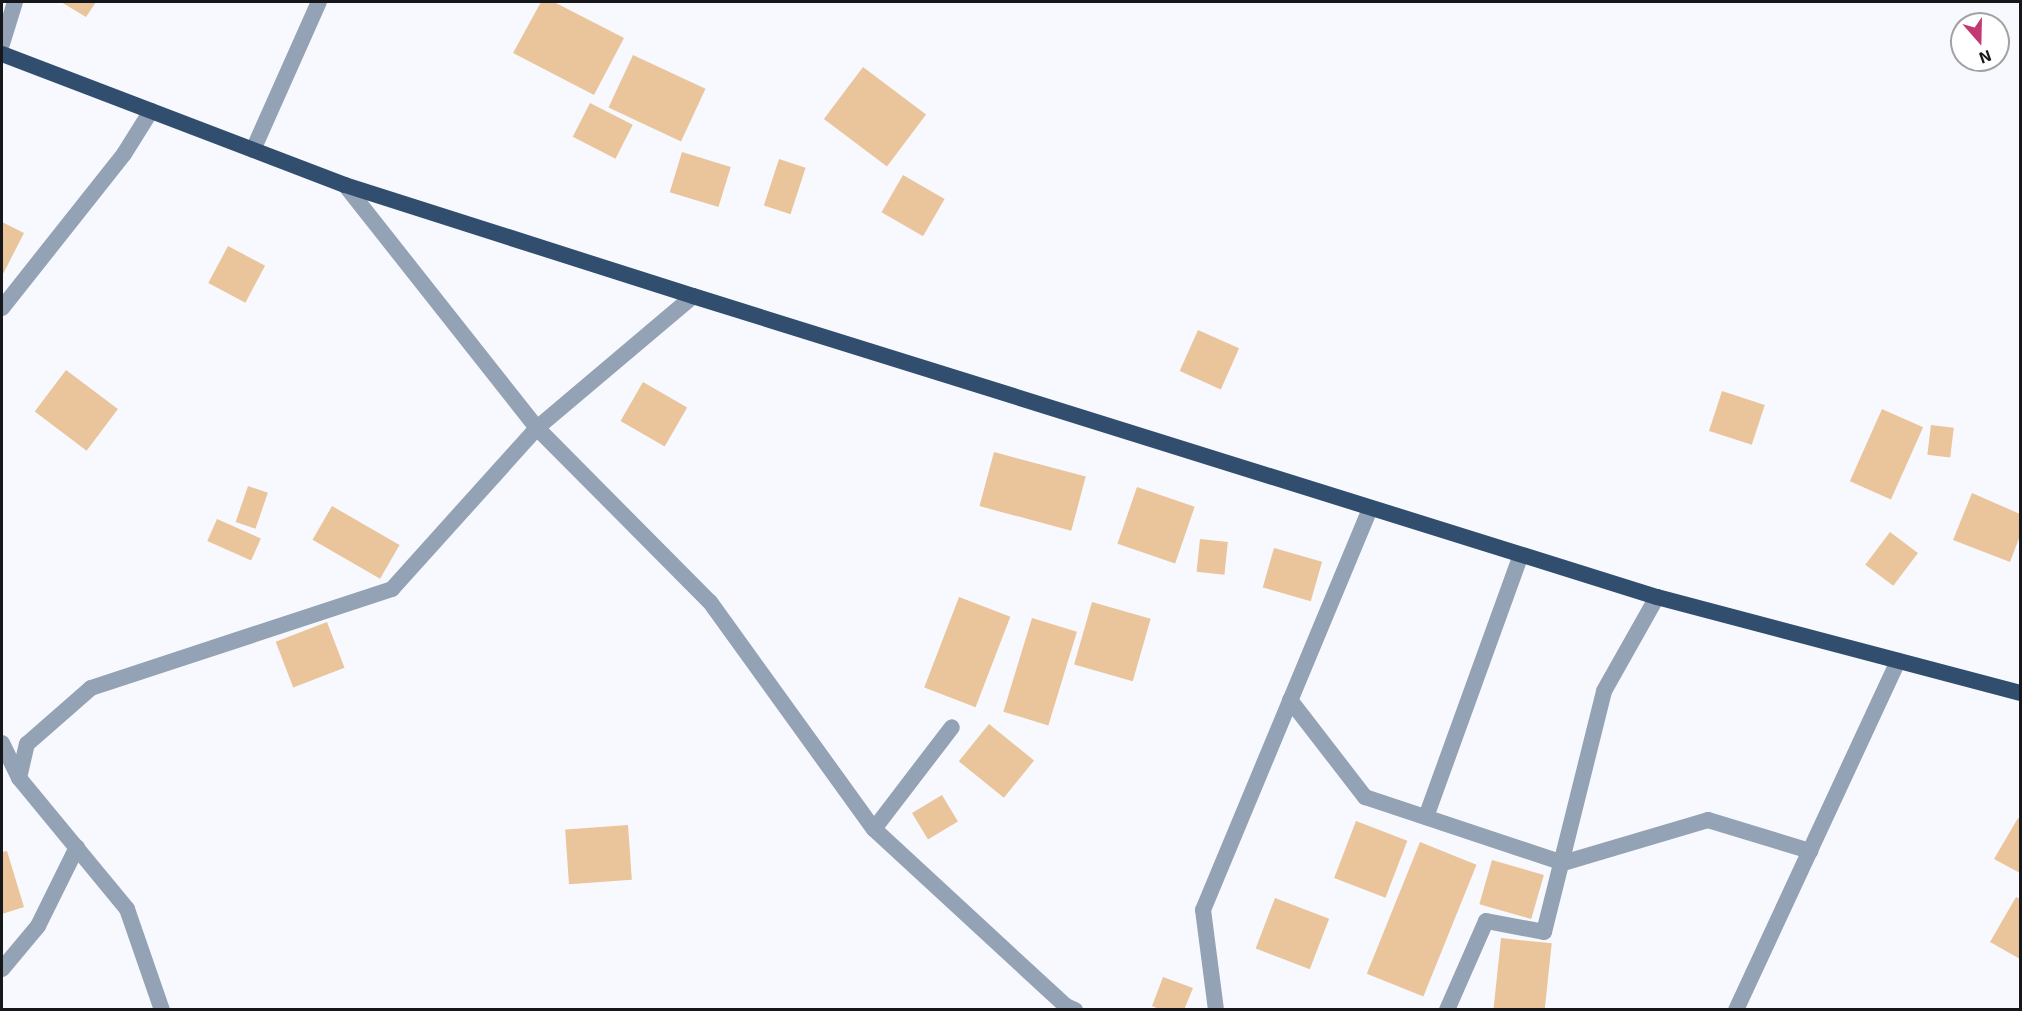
<!DOCTYPE html>
<html>
<head>
<meta charset="utf-8">
<style>
	body { margin:0 }
	#map { position:relative; width:2022px; height:1011px; overflow:hidden; background:#f8f9fe; font-family:"Exo 2",sans-serif }
	div>[style] { position:absolute }
	.building>* { inset:0; background:#eac59c; transform-origin:0 0 }
	.service>* { height:16px; margin:-8px; padding:0 8px; transform-origin:8px; border-radius:8px; background:#93a2b4 }
	.minor>* { height:16px; margin:-8px; padding:0 8px; transform-origin:8px; border-radius:8px; background:#93a2b4 }
	.trunk>* { height:16px; margin:-8px; padding:0 8px; transform-origin:8px; border-radius:8px; background:#324e6e }
	span { translate:-50% -50%; white-space:nowrap; text-align:center; line-height:1.15; -webkit-text-stroke:4.5px #fff; paint-order:stroke }
	.frame { position:absolute; inset:0; border:3px solid #16171b; pointer-events:none }
	.north { position:absolute; left:1950px; top:12px; width:60px; height:60px; box-sizing:border-box; background:#fff; border:2px solid #a2a2a4; border-radius:50%; rotate:160deg; font-size:16px; font-weight:700; line-height:24px; text-align:center; color:#16171b }
	.north::after { content:''; display:block; margin:auto; width:21px; height:27px; background:#c33972; clip-path:polygon(50% 0,100% 100%,50% 72%,0 100%) }
</style>
</head>
<body>
<div id="map">
	<div class="building">
		<i style="clip-path:polygon(61px 2px,96px 2px,86px 17px)"></i>
		<i style="clip-path:polygon(541px 2px,554px 2px,624px 38px,594px 95px,513px 53px)"></i>
		<i style="left:633px;top:55px;width:80px;height:58px;rotate:25deg"></i>
		<i style="left:863px;top:67px;width:79px;height:65px;rotate:37deg"></i>
		<i style="left:590px;top:103px;width:48px;height:38px;rotate:27deg"></i>
		<i style="left:682px;top:152px;width:51px;height:42px;rotate:17deg"></i>
		<i style="left:779px;top:159px;width:28px;height:49px;rotate:18deg"></i>
		<i style="left:903px;top:175px;width:48px;height:43px;rotate:30deg"></i>
		<i style="clip-path:polygon(2px 222px,24px 233px,2px 276px)"></i>
		<i style="left:228px;top:246px;width:42px;height:42px;rotate:28deg"></i>
		<i style="left:1198px;top:330px;width:45px;height:45px;rotate:24deg"></i>
		<i style="left:66px;top:370px;width:65px;height:52px;rotate:37deg"></i>
		<i style="left:643px;top:382px;width:51px;height:45px;rotate:30deg"></i>
		<i style="left:1722px;top:391px;width:45px;height:42px;rotate:18deg"></i>
		<i style="left:1882px;top:409px;width:45px;height:79px;rotate:24deg"></i>
		<i style="left:1931px;top:425px;width:23px;height:30px;rotate:7deg"></i>
		<i style="left:994px;top:452px;width:95px;height:56px;rotate:15deg"></i>
		<i style="left:248px;top:486px;width:21px;height:38px;rotate:19deg"></i>
		<i style="left:1137px;top:487px;width:61px;height:60px;rotate:19deg"></i>
		<i style="clip-path:polygon(1972px 493px,2020px 514px,2020px 536px,2010px 562px,1953px 540px)"></i>
		<i style="left:332px;top:506px;width:78px;height:39px;rotate:30deg"></i>
		<i style="left:217px;top:519px;width:48px;height:24px;rotate:24deg"></i>
		<i style="left:1890px;top:532px;width:35px;height:41px;rotate:37deg"></i>
		<i style="left:1200px;top:539px;width:28px;height:33px;rotate:6deg"></i>
		<i style="left:1274px;top:548px;width:50px;height:41px;rotate:16deg"></i>
		<i style="left:959px;top:597px;width:55px;height:97px;rotate:21deg"></i>
		<i style="left:1092px;top:602px;width:61px;height:65px;rotate:16deg"></i>
		<i style="left:1032px;top:618px;width:47px;height:98px;rotate:17deg"></i>
		<i style="left:327px;top:622px;width:49px;height:55px;rotate:69deg"></i>
		<i style="left:989px;top:724px;width:58px;height:48px;rotate:39deg"></i>
		<i style="left:942px;top:795px;width:31px;height:35px;rotate:59deg"></i>
		<i style="clip-path:polygon(2018px 818px,2020px 820px,2020px 873px,1994px 859px)"></i>
		<i style="left:1356px;top:821px;width:55px;height:61px;rotate:21deg"></i>
		<i style="left:628px;top:825px;width:55px;height:63px;rotate:86deg"></i>
		<i style="left:1420px;top:842px;width:61px;height:142px;rotate:22deg"></i>
		<i style="clip-path:polygon(7px 851px,24px 907px,2px 914px,2px 852px)"></i>
		<i style="left:1492px;top:860px;width:54px;height:46px;rotate:16deg"></i>
		<i style="clip-path:polygon(2016px 897px,2020px 899px,2020px 959px,1990px 942px)"></i>
		<i style="left:1275px;top:898px;width:58px;height:54px;rotate:21deg"></i>
		<i style="left:1501px;top:938px;width:51px;height:73px;rotate:6deg"></i>
		<i style="clip-path:polygon(1163px 977px,1193px 988px,1184px 1010px,1161px 1010px,1152px 1006px)"></i>
	</div>
	<div class="service">
		<i style="left:2px;top:44px;width:44px;rotate:-72.8deg"></i>
		<i style="left:1290px;top:700px;width:123px;rotate:52.3deg"></i>
		<i style="left:1365px;top:797px;width:209px;rotate:18.4deg"></i>
		<i style="left:1563px;top:863px;width:151px;rotate:-16.5deg"></i>
		<i style="left:1708px;top:820px;width:107px;rotate:16.9deg"></i>
		<i style="left:19px;top:778px;width:35px;rotate:-77deg"></i>
		<i style="left:27px;top:744px;width:85px;rotate:-41.2deg"></i>
		<i style="left:91px;top:688px;width:317px;rotate:-18.2deg"></i>
		<i style="left:392px;top:589px;width:217px;rotate:-48deg"></i>
		<i style="left:537px;top:428px;width:204px;rotate:-40.2deg"></i>
		<i style="left:1426px;top:817px;width:279px;rotate:-70.1deg"></i>
		<i style="left:874px;top:829px;width:128px;rotate:-52.6deg"></i>
		<i style="left:2px;top:969px;width:56px;rotate:-50.1deg"></i>
		<i style="left:38px;top:926px;width:88px;rotate:-63.7deg"></i>
		<i style="left:1216px;top:1010px;width:101px;rotate:-97.4deg"></i>
		<i style="left:1203px;top:910px;width:435px;rotate:-67.4deg"></i>
		<i style="left:1447px;top:1010px;width:97px;rotate:-66.3deg"></i>
		<i style="left:1486px;top:921px;width:59px;rotate:10.7deg"></i>
		<i style="left:1544px;top:932px;width:248px;rotate:-76deg"></i>
		<i style="left:1604px;top:691px;width:108px;rotate:-60.6deg"></i>
	</div>
	<div class="minor">
		<i style="left:253px;top:150px;width:162px;rotate:-66deg"></i>
		<i style="left:345px;top:185px;width:310px;rotate:51.7deg"></i>
		<i style="left:537px;top:428px;width:245px;rotate:45.2deg"></i>
		<i style="left:710px;top:602px;width:280px;rotate:54.2deg"></i>
		<i style="left:874px;top:829px;width:261px;rotate:42.7deg"></i>
		<i style="left:1066px;top:1006px;width:10px;rotate:24deg"></i>
		<i style="left:2px;top:308px;width:196px;rotate:-51.6deg"></i>
		<i style="left:124px;top:154px;width:51px;rotate:-57.9deg"></i>
		<i style="left:2px;top:743px;width:39px;rotate:64deg"></i>
		<i style="left:19px;top:778px;width:170px;rotate:50.5deg"></i>
		<i style="left:127px;top:909px;width:107px;rotate:70.9deg"></i>
		<i style="left:1736px;top:1010px;width:385px;rotate:-65.1deg"></i>
	</div>
	<div class="trunk">
		<i style="left:2px;top:54px;width:367px;rotate:20.9deg"></i>
		<i style="left:345px;top:185px;width:365px;rotate:17.7deg"></i>
		<i style="left:693px;top:296px;width:1010px;rotate:17.34deg"></i>
		<i style="left:1657px;top:597px;width:375px;rotate:14.8deg"></i>
	</div>
	<div class="frame"></div>
	<div class="north">N</div>
</div>
</body>
</html>
